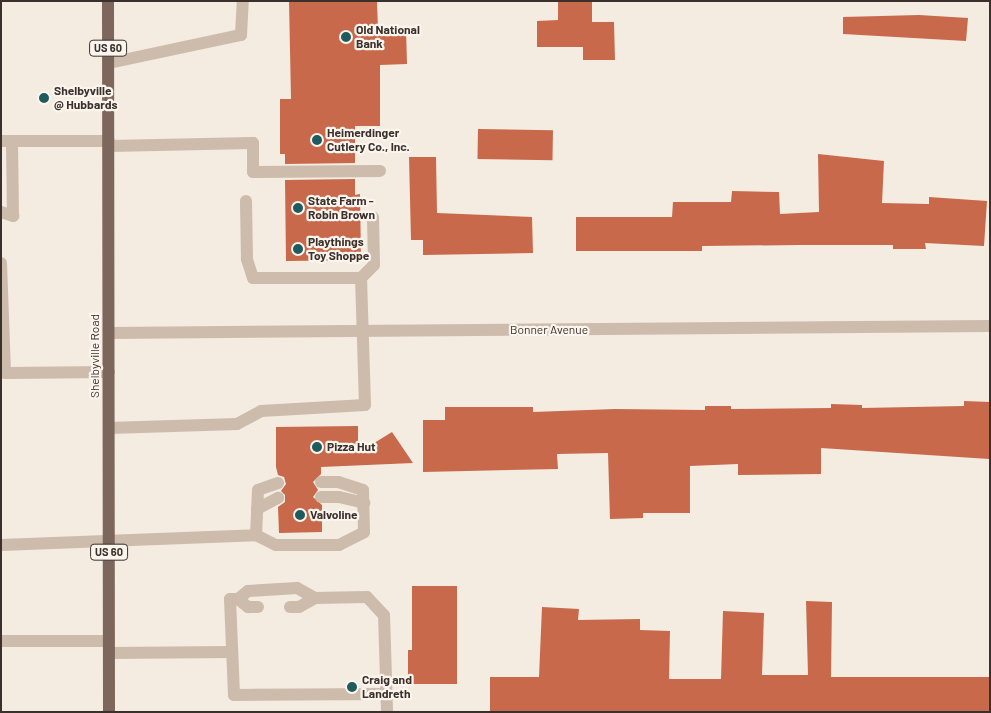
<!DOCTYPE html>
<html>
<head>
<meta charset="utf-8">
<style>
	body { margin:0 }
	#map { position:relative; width:991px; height:713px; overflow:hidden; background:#f4ebe1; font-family:Barlow,sans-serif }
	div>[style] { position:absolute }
	.building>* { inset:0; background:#c8694b; transform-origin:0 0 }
	.lane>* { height:12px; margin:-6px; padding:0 6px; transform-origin:6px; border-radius:6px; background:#cdbbac }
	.street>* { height:12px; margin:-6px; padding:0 6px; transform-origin:6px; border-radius:6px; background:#cdbbac }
	.primary>* { height:12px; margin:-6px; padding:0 6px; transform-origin:6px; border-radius:6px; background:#7d675c }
	.dots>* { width:14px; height:14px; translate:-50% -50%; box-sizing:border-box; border:2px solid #fbf5ee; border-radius:50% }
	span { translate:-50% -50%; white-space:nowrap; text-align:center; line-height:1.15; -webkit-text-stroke:4.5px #fbf5ee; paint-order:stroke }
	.shield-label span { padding:1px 4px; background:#fbf5ee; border:1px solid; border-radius:4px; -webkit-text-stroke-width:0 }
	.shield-label { font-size:11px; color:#3b302b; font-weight:700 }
	.poi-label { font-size:12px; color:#3b302b; font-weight:700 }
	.left { translate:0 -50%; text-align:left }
	.street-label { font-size:12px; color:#3b302b }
	.frame { position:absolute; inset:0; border:2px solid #3b302b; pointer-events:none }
</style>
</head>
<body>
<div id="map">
	<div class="building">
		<i style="clip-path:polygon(289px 1px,377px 1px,378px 30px,406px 29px,407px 64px,380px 65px,380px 126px,355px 126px,355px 163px,285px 164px,285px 154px,280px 154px,280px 99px,291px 99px)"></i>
		<i style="clip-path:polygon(558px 1px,592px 1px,592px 22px,614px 22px,615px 60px,583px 60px,583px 47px,537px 47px,537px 21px,558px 20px)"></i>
		<i style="clip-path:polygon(919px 15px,968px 18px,966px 41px,843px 34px,843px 17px)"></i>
		<i style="left:478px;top:129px;width:75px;height:30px;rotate:1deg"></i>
		<i style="clip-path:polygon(818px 154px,884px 161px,882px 203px,929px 204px,929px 197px,987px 201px,984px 246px,925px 243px,926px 249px,893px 249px,893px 245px,798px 245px,702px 246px,702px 251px,576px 251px,576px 217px,672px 217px,673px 202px,731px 202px,732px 191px,779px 192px,780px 214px,819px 212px)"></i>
		<i style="clip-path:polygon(409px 157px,436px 157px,437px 213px,532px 217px,533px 253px,423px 255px,423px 240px,411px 240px)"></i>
		<i style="clip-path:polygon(355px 179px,355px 195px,360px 194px,361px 260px,286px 261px,285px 180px)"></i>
		<i style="clip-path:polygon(964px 401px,990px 402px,989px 459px,821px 448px,821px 474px,738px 475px,738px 464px,690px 466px,690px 513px,643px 513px,643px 518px,610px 519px,608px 453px,557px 454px,558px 469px,423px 472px,423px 420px,445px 420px,445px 407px,533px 407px,533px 412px,615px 409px,705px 410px,705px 406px,731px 406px,731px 409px,831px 408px,831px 404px,862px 405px,862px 408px,964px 406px)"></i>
		<i style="clip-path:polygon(358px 426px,358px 453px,392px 432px,413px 463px,321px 467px,321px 474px,313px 482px,318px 490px,313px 497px,322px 505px,322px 532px,279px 533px,278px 507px,285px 502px,285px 495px,281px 491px,286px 484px,284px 477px,278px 475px,276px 467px,276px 427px)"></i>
		<i style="clip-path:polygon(412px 586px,457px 586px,457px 684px,408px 684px,408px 650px,412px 650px)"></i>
		<i style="clip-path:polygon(806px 601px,832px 602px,831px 677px,990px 677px,990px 712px,490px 712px,490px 677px,539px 677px,542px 607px,579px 609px,578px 620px,640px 619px,640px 630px,670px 631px,669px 679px,721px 679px,723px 611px,764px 613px,762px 675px,808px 675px)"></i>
	</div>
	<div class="lane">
		<i style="left:109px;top:63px;width:135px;rotate:-12deg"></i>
		<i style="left:241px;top:35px;width:34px;rotate:-87deg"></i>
		<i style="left:1px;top:141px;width:108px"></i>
		<i style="left:109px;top:146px;width:144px;rotate:-1.2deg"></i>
		<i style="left:253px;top:143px;width:29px;rotate:90deg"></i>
		<i style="left:253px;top:172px;width:127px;rotate:-0.5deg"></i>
		<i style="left:1px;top:212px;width:13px;rotate:18deg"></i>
		<i style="left:13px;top:216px;width:75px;rotate:-90.8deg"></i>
		<i style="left:1px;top:263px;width:110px;rotate:87.9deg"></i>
		<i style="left:5px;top:373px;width:104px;rotate:-0.6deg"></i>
		<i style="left:361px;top:278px;width:18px;rotate:-45deg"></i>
		<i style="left:374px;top:265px;width:48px;rotate:-91.2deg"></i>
		<i style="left:109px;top:428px;width:128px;rotate:-1.8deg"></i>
		<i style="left:237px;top:424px;width:27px;rotate:-28deg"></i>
		<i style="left:261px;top:411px;width:104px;rotate:-3.3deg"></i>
		<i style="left:365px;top:405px;width:127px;rotate:-91.8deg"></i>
		<i style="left:361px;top:278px;width:108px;rotate:180deg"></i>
		<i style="left:253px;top:278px;width:20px;rotate:-108deg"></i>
		<i style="left:247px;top:259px;width:58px;rotate:-91deg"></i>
		<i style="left:278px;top:483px;width:21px;rotate:161deg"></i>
		<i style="left:258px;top:490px;width:45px;rotate:92.5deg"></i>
		<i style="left:256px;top:535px;width:22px;rotate:27deg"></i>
		<i style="left:276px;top:545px;width:63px"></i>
		<i style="left:339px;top:545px;width:28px;rotate:-27deg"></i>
		<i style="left:364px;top:532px;width:42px;rotate:-91.4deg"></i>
		<i style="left:363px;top:490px;width:26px;rotate:-162deg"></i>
		<i style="left:338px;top:482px;width:17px;rotate:180deg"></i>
		<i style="left:321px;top:497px;width:18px"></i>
		<i style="left:339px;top:497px;width:26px;rotate:13deg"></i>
		<i style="left:257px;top:509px;width:24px;rotate:-28deg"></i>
		<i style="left:1px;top:545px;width:255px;rotate:-2.2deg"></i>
		<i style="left:315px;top:598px;width:21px;rotate:-151deg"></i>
		<i style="left:297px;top:588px;width:49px;rotate:176.5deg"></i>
		<i style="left:248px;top:591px;width:13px;rotate:141deg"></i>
		<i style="left:238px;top:599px;width:8px;rotate:180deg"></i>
		<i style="left:230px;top:599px;width:96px;rotate:87.6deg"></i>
		<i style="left:234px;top:695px;width:152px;rotate:-0.4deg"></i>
		<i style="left:238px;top:599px;width:13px;rotate:39deg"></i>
		<i style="left:248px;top:607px;width:10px"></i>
		<i style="left:290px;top:607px;width:9px"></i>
		<i style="left:299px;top:607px;width:18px;rotate:-29deg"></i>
		<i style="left:315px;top:598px;width:52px;rotate:-1.1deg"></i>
		<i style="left:367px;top:597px;width:25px;rotate:47deg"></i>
		<i style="left:384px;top:615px;width:97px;rotate:88.2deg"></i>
		<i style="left:1px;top:641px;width:108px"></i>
		<i style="left:109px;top:653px;width:123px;rotate:-0.5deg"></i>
	</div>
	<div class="street">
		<i style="left:109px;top:333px;width:881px;rotate:-0.46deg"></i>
	</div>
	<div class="primary">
		<i style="left:108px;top:1px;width:711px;rotate:89.92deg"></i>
	</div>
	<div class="dots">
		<i style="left:346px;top:37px;background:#1f5a5e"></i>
		<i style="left:44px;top:98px;background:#1f5a5e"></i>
		<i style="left:317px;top:140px;background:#1f5a5e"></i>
		<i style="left:298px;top:208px;background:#1f5a5e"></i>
		<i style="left:298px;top:249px;background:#1f5a5e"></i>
		<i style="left:317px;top:447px;background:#1f5a5e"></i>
		<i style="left:300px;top:515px;background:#1f5a5e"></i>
		<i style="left:352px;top:687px;background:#1f5a5e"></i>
	</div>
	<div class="shield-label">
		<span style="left:108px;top:48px">US 60</span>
		<span style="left:109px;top:552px">US 60</span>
	</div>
	<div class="poi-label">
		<span class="left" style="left:356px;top:37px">Old National<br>Bank</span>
		<span class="left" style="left:54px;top:98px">Shelbyville<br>@ Hubbards</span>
		<span class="left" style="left:327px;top:140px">Heimerdinger<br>Cutlery Co., Inc.</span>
		<span class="left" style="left:308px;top:208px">State Farm -<br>Robin Brown</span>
		<span class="left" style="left:308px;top:249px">Playthings<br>Toy Shoppe</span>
		<span class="left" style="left:327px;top:447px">Pizza Hut</span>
		<span class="left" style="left:310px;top:515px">Valvoline</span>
		<span class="left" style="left:362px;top:687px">Craig and<br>Landreth</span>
	</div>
	<div class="street-label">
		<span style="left:549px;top:330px">Bonner Avenue</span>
		<span style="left:95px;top:356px;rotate:-90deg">Shelbyville Road</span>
	</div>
	<div class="frame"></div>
</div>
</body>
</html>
